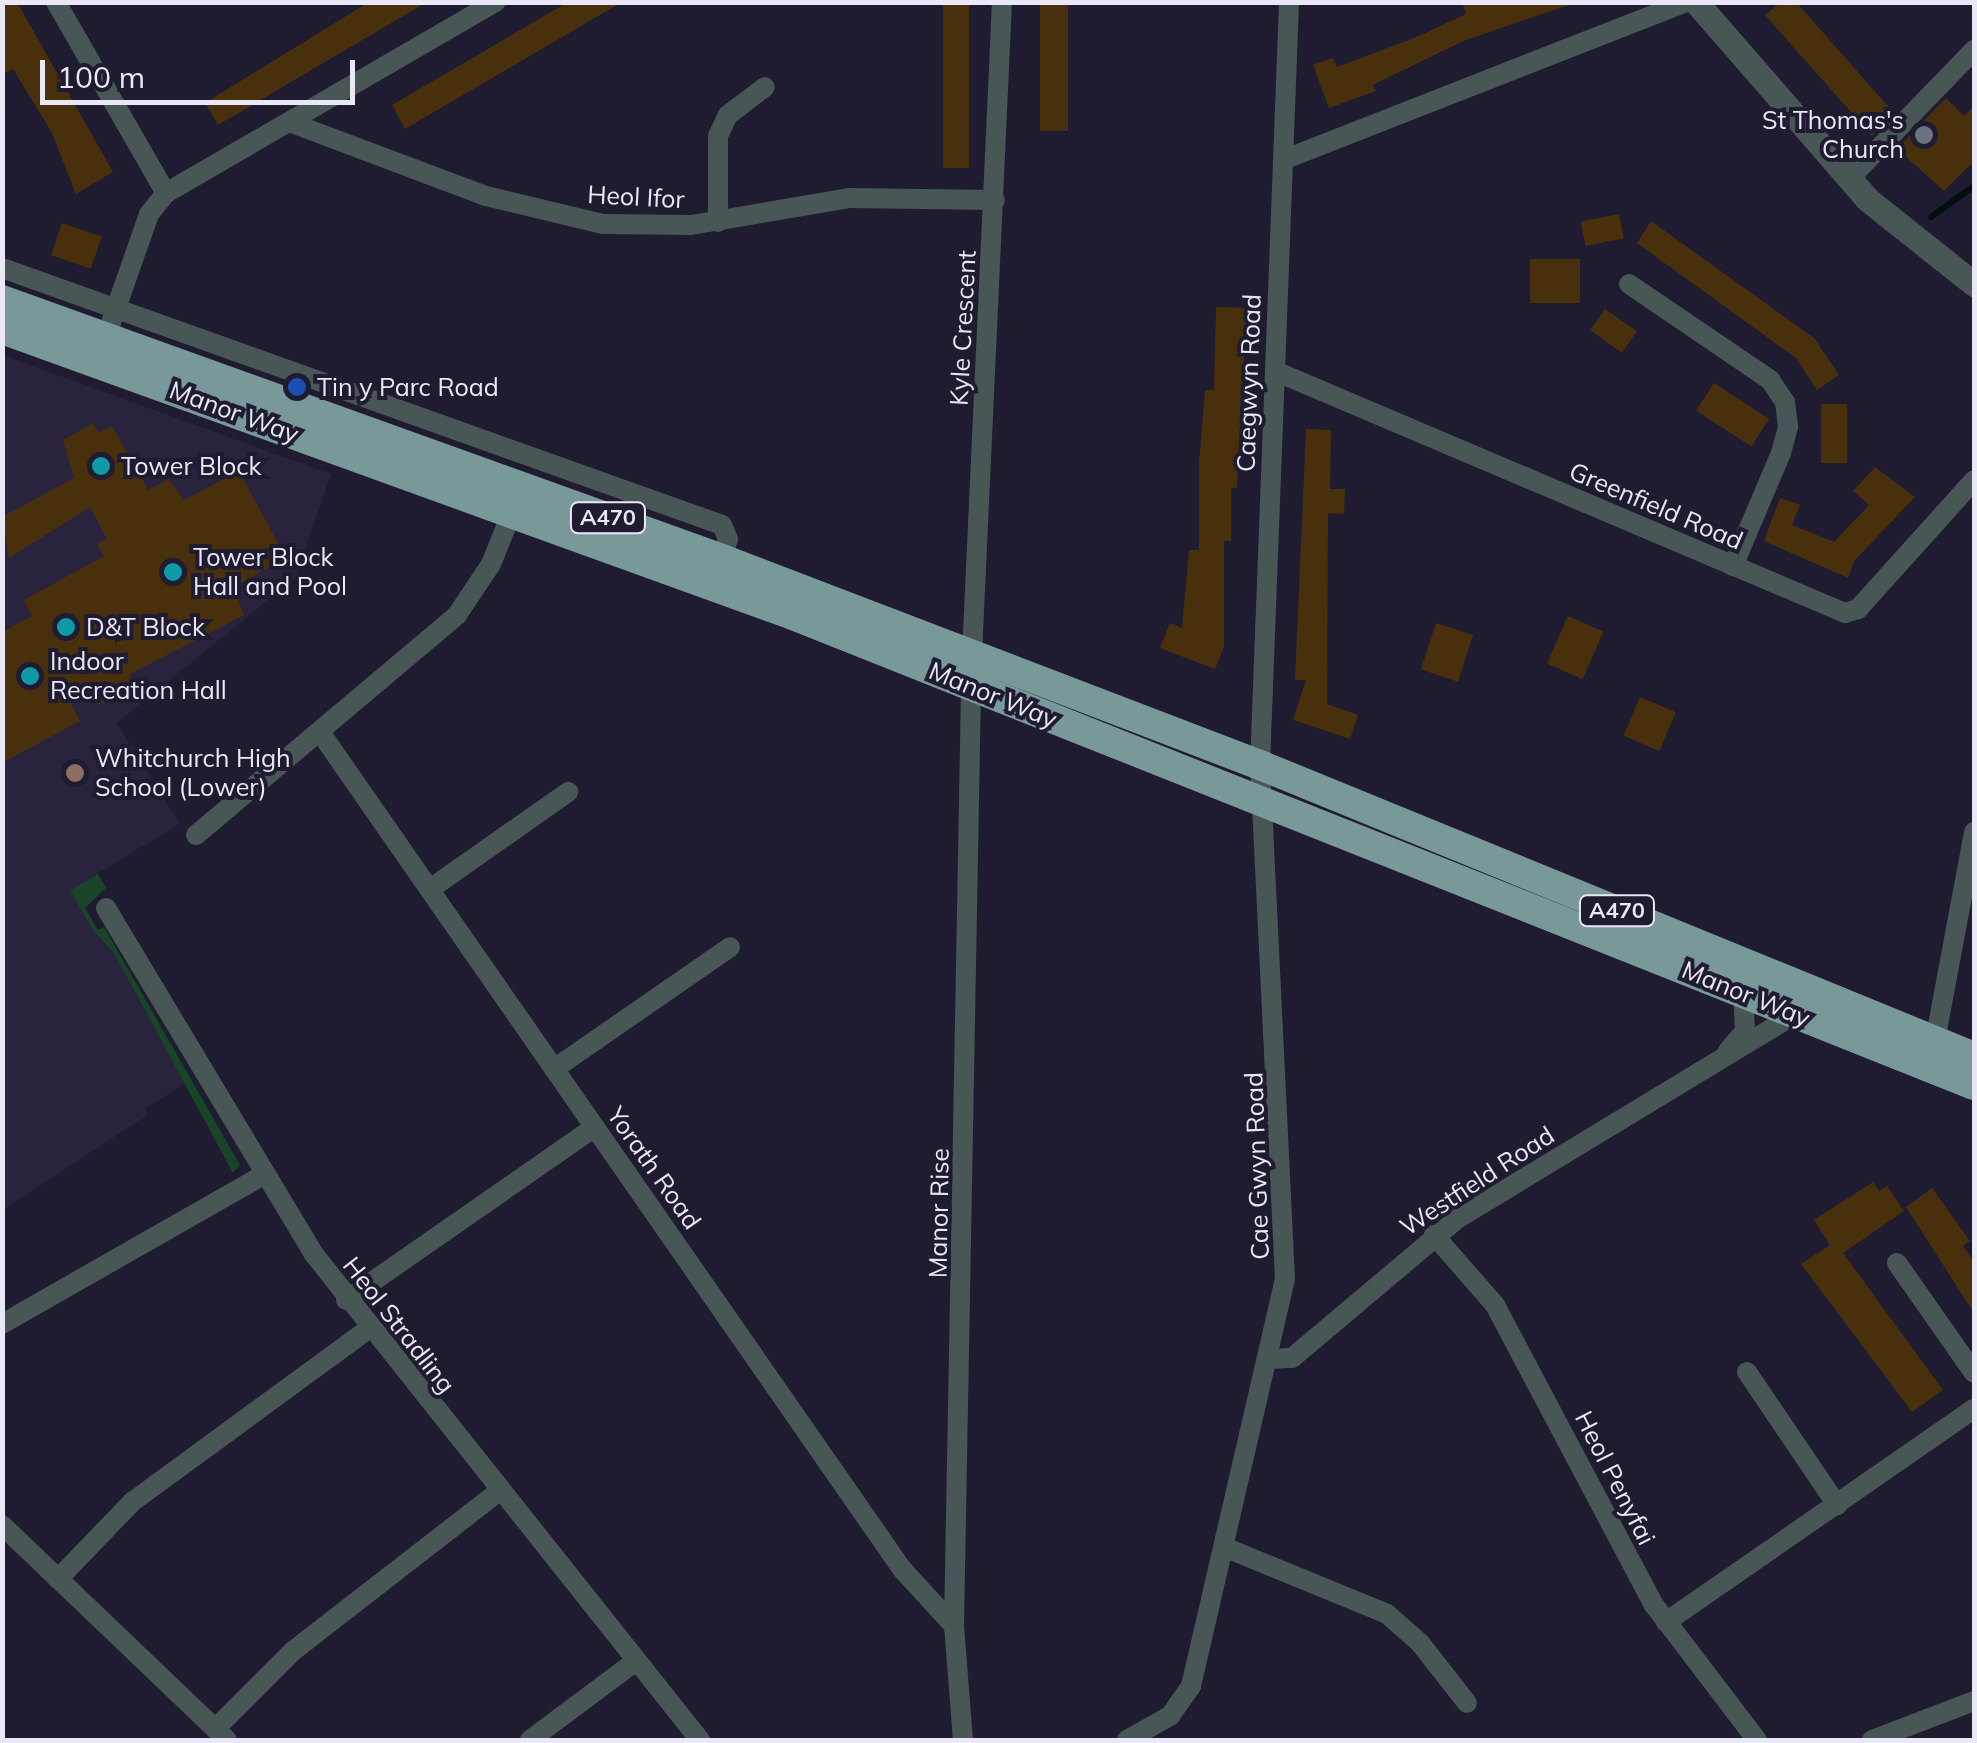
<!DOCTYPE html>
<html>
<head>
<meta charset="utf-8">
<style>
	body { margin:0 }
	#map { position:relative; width:1977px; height:1743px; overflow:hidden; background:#1f1b30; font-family:Mulish,sans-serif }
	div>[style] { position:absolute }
	.built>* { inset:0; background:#29233e }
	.green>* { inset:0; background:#184427 }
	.stream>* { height:6px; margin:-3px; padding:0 3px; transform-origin:3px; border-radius:3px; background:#020e10 }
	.building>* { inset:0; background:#49300c; transform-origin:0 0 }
	.minor>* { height:20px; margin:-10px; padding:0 10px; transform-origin:10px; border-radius:10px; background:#485656 }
	.tertiary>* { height:25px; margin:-12.5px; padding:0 12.5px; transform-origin:12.5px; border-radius:12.5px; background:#485656 }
	.trunk>* { height:30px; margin:-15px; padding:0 15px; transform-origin:15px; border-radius:15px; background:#789899 }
	.dots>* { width:28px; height:28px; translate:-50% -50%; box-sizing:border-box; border:5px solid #1f1b30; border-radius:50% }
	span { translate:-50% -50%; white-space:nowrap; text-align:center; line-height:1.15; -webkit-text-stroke:8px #1f1b30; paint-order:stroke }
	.shield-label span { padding:2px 8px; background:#1f1b30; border:2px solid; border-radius:8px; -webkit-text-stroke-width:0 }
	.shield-label { font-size:22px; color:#eae8f6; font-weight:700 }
	.poi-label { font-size:25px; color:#eae8f6 }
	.right { translate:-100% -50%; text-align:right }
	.left { translate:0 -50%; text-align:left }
	.street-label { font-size:25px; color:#eae8f6 }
	.frame { position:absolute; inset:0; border:5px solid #eae8f6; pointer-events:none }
	.scale { position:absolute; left:40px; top:60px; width:315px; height:45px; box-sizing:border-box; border:5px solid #eae8f6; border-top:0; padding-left:12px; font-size:30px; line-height:35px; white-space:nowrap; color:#eae8f6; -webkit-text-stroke:8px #1f1b30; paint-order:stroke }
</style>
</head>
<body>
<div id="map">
	<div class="built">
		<i style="clip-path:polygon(2px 355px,331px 474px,295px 578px,117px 723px,180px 824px,70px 890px,114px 953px,185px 1083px,145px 1109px,148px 1115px,3px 1210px)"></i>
	</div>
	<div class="green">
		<i style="clip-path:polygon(98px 874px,106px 888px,85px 908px,98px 930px,104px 927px,240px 1165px,233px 1173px,114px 953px,92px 929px,70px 890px)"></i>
	</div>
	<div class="stream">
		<i style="left:1931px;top:217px;width:53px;rotate:-35.8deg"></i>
	</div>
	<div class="building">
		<i style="clip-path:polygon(2px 2px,17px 2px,113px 172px,76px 194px,51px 131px,13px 69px,2px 75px)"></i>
		<i style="clip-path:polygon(369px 2px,427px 2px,218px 125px,205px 103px)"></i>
		<i style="clip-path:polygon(568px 2px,622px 2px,405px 129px,392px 105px)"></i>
		<i style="left:943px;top:2px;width:26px;height:166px"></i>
		<i style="left:1040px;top:2px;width:28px;height:129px"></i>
		<i style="clip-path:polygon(1462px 2px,1569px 5px,1463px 41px,1373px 85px,1376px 91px,1329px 108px,1313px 65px,1333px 58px,1337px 67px,1419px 36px,1466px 14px)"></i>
		<i style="clip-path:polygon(1781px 2px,1796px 2px,1894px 113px,1872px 136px,1765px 15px)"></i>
		<i style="clip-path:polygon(1946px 98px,1964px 116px,1974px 106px,1974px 161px,1944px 191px,1897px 149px)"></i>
		<i style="left:1619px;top:214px;width:25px;height:39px;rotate:79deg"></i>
		<i style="clip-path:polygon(1651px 221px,1814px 338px,1839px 375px,1817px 390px,1796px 358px,1637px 243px)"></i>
		<i style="left:62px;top:223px;width:42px;height:34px;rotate:19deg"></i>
		<i style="left:1530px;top:259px;width:50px;height:44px"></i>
		<i style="clip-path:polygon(1216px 307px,1247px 308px,1237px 488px,1231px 488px,1231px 541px,1224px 541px,1224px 647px,1215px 669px,1160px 648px,1170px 623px,1182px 628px,1189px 550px,1199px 550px,1199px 463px,1205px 390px,1214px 390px)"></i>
		<i style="left:1605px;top:309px;width:39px;height:26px;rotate:35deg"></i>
		<i style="left:1714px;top:383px;width:66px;height:33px;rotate:33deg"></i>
		<i style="left:1821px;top:404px;width:26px;height:59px"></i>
		<i style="clip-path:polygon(93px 423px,98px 433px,112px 426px,148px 490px,169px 479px,184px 500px,239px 471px,286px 558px,233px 587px,244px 615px,130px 674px,129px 688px,100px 705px,63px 688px,80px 721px,2px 763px,2px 632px,32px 616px,24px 600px,104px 556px,97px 544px,107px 539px,90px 507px,9px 558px,2px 517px,74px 478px,63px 440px)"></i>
		<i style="clip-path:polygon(1306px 429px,1331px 430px,1330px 489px,1345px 489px,1344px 514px,1328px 513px,1327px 704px,1358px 715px,1350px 739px,1293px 720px,1306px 680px,1295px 680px)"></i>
		<i style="clip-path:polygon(1875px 467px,1915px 497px,1854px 561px,1848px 578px,1764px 541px,1780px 498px,1800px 505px,1792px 525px,1834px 542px,1869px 505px,1853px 491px)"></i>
		<i style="left:1568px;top:616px;width:39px;height:52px;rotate:24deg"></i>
		<i style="left:1436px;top:623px;width:39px;height:49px;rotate:18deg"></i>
		<i style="left:1640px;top:697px;width:39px;height:42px;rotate:23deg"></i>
		<i style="clip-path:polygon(1873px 1182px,1879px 1191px,1887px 1186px,1904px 1211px,1843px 1253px,1943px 1390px,1912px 1412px,1801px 1264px,1830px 1245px,1814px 1220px)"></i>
		<i style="clip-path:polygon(1932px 1188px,1970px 1241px,1963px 1246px,1974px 1262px,1974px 1313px,1906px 1207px)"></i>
	</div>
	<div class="minor">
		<i style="left:56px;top:2px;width:220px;rotate:60.1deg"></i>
		<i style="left:289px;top:122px;width:210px;rotate:20.6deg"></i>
		<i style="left:486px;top:196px;width:120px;rotate:13.5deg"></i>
		<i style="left:603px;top:224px;width:88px;rotate:0.7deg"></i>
		<i style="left:691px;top:225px;width:160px;rotate:-9.7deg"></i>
		<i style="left:849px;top:198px;width:146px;rotate:0.8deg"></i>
		<i style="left:1283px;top:160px;width:434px;rotate:-21.4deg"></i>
		<i style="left:1849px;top:179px;width:180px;rotate:-45.9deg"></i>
		<i style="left:718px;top:222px;width:86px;rotate:-90deg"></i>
		<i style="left:718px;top:136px;width:23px;rotate:-65deg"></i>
		<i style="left:728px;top:115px;width:46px;rotate:-37.1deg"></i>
		<i style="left:2px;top:268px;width:764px;rotate:19.64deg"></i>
		<i style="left:722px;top:525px;width:15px;rotate:67deg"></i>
		<i style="left:728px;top:539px;width:21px;rotate:107deg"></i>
		<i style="left:1629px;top:284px;width:171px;rotate:34.2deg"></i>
		<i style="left:1770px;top:380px;width:27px;rotate:56deg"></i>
		<i style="left:1785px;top:402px;width:25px;rotate:83deg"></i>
		<i style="left:1788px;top:427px;width:27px;rotate:105deg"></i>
		<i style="left:1781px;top:453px;width:123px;rotate:113deg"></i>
		<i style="left:106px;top:337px;width:130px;rotate:-70.7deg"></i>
		<i style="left:149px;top:214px;width:27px;rotate:-51deg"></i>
		<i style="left:166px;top:193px;width:381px;rotate:-30.1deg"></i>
		<i style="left:1275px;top:371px;width:619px;rotate:23deg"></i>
		<i style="left:1845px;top:613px;width:14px;rotate:-17deg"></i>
		<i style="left:1858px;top:609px;width:173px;rotate:-48deg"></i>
		<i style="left:972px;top:655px;width:654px;rotate:-87.37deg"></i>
		<i style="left:320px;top:732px;width:1019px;rotate:55.19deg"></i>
		<i style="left:902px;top:1569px;width:77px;rotate:47.6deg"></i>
		<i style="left:196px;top:835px;width:341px;rotate:-40.1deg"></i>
		<i style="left:457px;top:615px;width:61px;rotate:-56.3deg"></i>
		<i style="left:491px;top:564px;width:56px;rotate:-68deg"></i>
		<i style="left:430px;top:889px;width:169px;rotate:-35.1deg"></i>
		<i style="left:106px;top:908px;width:402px;rotate:59deg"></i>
		<i style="left:313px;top:1253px;width:622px;rotate:51.53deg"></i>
		<i style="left:1935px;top:1041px;width:213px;rotate:-79.4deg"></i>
		<i style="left:1728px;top:1051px;width:26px;rotate:-50deg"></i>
		<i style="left:1745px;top:1031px;width:38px;rotate:-93deg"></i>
		<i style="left:554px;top:1069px;width:214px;rotate:-34.7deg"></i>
		<i style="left:1434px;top:1235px;width:93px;rotate:48.9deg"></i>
		<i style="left:1495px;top:1305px;width:340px;rotate:62.1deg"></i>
		<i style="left:1654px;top:1605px;width:170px;rotate:52.7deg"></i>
		<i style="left:1897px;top:1263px;width:134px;rotate:55deg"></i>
		<i style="left:346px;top:1300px;width:303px;rotate:-34.8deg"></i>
		<i style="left:2px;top:1324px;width:298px;rotate:-29.7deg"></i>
		<i style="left:1270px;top:1359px;width:22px;rotate:-3deg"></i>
		<i style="left:1292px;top:1358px;width:216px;rotate:-40.1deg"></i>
		<i style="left:1457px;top:1219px;width:396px;rotate:-31.2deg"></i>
		<i style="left:1747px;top:1372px;width:161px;rotate:55.9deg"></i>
		<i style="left:2px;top:1525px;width:311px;rotate:43.7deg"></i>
		<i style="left:1224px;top:1547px;width:176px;rotate:22.3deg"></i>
		<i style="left:1387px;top:1614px;width:44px;rotate:41.3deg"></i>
		<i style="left:1420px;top:1643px;width:76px;rotate:51.9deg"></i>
		<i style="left:58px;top:1579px;width:107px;rotate:-46.1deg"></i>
		<i style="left:132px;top:1502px;width:293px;rotate:-36.2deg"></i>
		<i style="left:1666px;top:1622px;width:374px;rotate:-34.7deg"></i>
		<i style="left:215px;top:1729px;width:110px;rotate:-45deg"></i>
		<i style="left:293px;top:1651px;width:261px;rotate:-37.8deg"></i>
		<i style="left:530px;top:1740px;width:132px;rotate:-36.7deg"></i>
		<i style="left:963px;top:1740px;width:114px;rotate:-94.5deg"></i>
		<i style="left:954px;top:1626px;width:940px;rotate:-88.96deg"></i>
		<i style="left:1127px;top:1740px;width:49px;rotate:-29.2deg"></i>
		<i style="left:1170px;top:1716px;width:37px;rotate:-55deg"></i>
		<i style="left:1191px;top:1686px;width:418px;rotate:-77deg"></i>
		<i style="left:1285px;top:1279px;width:515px;rotate:-92.78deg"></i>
		<i style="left:1260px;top:765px;width:764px;rotate:-87.82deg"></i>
		<i style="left:1872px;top:1740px;width:109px;rotate:-20.9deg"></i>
	</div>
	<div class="tertiary">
		<i style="left:1696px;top:2px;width:261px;rotate:49deg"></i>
		<i style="left:1867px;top:199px;width:137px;rotate:38.5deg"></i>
	</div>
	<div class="trunk">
		<i style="left:2px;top:300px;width:765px;rotate:19.78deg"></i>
		<i style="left:722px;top:559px;width:576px;rotate:20.95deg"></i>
		<i style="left:1260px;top:765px;width:771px;rotate:22.24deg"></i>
		<i style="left:2px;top:329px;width:841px;rotate:19.88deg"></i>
		<i style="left:793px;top:615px;width:1271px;rotate:21.7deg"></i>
	</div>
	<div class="dots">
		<i style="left:1924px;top:135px;background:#6b7280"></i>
		<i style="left:297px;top:387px;background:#1a4fb4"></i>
		<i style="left:101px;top:466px;background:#0f9aa8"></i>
		<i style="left:173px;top:572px;background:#0f9aa8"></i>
		<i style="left:66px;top:627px;background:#0f9aa8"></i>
		<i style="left:30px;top:676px;background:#0f9aa8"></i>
		<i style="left:75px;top:773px;background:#8d6e63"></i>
	</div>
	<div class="shield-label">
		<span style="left:608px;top:518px">A470</span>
		<span style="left:1617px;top:911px">A470</span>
	</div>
	<div class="poi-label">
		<span class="right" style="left:1904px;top:135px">St Thomas's<br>Church</span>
		<span class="left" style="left:317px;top:387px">Tin y Parc Road</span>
		<span class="left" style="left:121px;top:466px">Tower Block</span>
		<span class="left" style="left:193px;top:572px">Tower Block<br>Hall and Pool</span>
		<span class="left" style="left:86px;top:627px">D&amp;T Block</span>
		<span class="left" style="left:50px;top:676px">Indoor<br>Recreation Hall</span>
		<span class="left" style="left:95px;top:773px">Whitchurch High<br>School (Lower)</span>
	</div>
	<div class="street-label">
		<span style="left:636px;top:197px;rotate:3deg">Heol Ifor</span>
		<span style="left:963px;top:328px;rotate:-87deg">Kyle Crescent</span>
		<span style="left:1249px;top:383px;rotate:-88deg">Caegwyn Road</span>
		<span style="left:234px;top:412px;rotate:20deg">Manor Way</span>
		<span style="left:1656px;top:506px;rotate:23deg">Greenfield Road</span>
		<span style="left:993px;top:695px;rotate:22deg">Manor Way</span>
		<span style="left:1746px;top:994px;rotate:22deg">Manor Way</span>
		<span style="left:1257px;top:1166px;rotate:-92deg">Cae Gwyn Road</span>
		<span style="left:654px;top:1168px;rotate:55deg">Yorath Road</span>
		<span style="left:1477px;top:1181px;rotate:-33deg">Westfield Road</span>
		<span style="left:939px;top:1213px;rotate:-89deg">Manor Rise</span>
		<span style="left:399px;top:1325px;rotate:52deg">Heol Stradling</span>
		<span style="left:1615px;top:1478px;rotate:63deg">Heol Penyfai</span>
	</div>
	<div class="frame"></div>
	<div class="scale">100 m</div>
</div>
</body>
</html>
